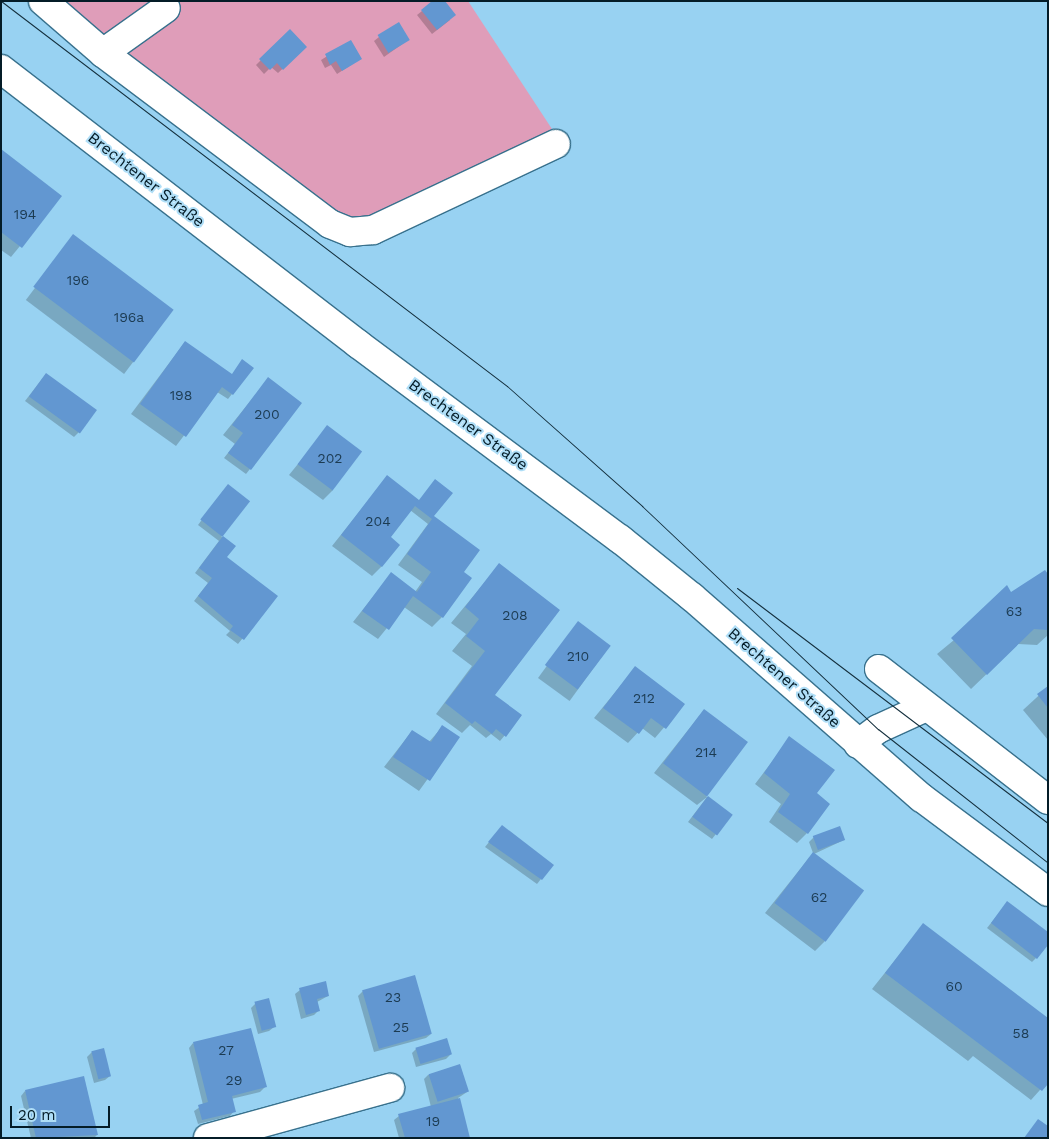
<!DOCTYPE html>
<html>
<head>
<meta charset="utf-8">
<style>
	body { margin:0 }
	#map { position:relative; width:1049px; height:1139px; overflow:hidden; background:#98d2f2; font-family:"Work Sans",sans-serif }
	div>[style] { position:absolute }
	.green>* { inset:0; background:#df9db9 }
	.shadow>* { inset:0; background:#0003; transform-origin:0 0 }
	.building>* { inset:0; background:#6297d1; transform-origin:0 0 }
	.roads { filter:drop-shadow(1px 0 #38718d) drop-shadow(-1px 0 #38718d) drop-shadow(0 1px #38718d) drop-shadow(0 -1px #38718d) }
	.minor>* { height:28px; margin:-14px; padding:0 14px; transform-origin:14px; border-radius:14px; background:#fff }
	.major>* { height:28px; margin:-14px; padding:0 14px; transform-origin:14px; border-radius:14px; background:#fff }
	.tram>* { height:1px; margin:-0.5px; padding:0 0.5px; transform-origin:0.5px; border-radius:0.5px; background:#142f3d }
	span { translate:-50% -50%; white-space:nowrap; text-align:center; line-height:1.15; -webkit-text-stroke:4px #afdef7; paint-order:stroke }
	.number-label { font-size:14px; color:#1c3b52 }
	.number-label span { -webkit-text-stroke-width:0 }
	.street-label { font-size:16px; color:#041c27 }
	.frame { position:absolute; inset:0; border:2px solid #041c27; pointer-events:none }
	.scale { position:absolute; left:10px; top:1106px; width:100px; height:22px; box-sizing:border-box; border:2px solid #041c27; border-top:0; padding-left:6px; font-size:15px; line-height:18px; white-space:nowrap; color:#041c27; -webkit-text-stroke:4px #afdef7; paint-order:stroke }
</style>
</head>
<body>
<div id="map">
	<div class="green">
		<i style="clip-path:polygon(53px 1px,468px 1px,552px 129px,367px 238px)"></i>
	</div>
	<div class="shadow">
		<i style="clip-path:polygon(422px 11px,450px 20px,432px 34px,417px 15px)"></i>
		<i style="clip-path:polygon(290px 31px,306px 47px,278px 73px,271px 67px,264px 74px,256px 65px)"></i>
		<i style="clip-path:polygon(379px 37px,408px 40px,384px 57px,374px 41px)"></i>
		<i style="clip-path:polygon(350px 42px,360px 59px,337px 74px,331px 65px,325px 68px,321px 60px)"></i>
		<i style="clip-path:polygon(1px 151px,61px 196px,11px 257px,1px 250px)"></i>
		<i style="left:74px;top:236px;width:123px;height:80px;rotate:37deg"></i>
		<i style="clip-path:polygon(185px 342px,232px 394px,228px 399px,217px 392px,176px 446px,131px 414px)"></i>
		<i style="clip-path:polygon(46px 374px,79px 432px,74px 437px,25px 401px)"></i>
		<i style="clip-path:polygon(268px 379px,250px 469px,246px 474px,224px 458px,235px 444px,223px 435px)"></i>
		<i style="clip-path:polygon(328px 427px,333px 490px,323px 500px,289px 475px)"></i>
		<i style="clip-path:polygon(387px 477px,433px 516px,462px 573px,442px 617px,432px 627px,404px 607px,378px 639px,353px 622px,391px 574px,415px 592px,422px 582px,398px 565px,428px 524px,410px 510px,389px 537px,382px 566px,372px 576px,332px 546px)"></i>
		<i style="clip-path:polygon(223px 491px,248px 501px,221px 536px,234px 546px,225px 557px,276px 597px,238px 644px,226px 635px,230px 631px,194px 601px,208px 583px,195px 573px,219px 541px,198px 525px)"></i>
		<i style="clip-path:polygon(499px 565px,490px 699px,521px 716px,500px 741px,491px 734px,486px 738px,470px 725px,462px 733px,436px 714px,472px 666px,452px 651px,466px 634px,451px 623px)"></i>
		<i style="clip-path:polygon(1048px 577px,1048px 635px,1037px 645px,1018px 644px,971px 689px,937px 654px,1011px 593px)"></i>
		<i style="left:578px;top:623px;width:39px;height:68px;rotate:36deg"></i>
		<i style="clip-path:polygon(635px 668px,684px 704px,655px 738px,642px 728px,628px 743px,594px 718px)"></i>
		<i style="clip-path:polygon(1048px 687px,1048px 740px,1023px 710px)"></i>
		<i style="clip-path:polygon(704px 710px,747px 742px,706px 796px,731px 815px,712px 839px,688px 822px,707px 797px,697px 805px,654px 773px)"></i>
		<i style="clip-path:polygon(442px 727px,458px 737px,419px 791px,384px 767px,412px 731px,429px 742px)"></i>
		<i style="clip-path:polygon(790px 738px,816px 794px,807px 833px,797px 843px,769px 822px,781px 804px,755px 784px)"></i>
		<i style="clip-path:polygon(498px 831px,541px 879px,537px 884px,485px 847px)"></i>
		<i style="clip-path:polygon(814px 837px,844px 840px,814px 854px,825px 941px,815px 951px,765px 913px,813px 853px,809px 842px)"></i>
		<i style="clip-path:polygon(1003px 908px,1036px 958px,1032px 962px,987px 928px)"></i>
		<i style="clip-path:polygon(923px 925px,1048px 1081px,1031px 1100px,973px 1056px,968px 1061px,872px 989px)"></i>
		<i style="clip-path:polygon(300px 990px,328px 996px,317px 1002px,319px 1010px,314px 1015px,301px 1019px,295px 994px)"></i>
		<i style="clip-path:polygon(363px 991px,431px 1034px,426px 1038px,374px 1052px,358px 996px)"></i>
		<i style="clip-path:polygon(256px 1003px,274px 1027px,269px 1031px,258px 1034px,251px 1008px)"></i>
		<i style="clip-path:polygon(193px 1043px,265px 1087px,260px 1092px,231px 1099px,234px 1111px,230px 1116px,198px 1124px,194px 1111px,203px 1105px,189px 1048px)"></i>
		<i style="clip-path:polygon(416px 1049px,451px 1054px,446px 1059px,416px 1067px,412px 1053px)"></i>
		<i style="clip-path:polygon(92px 1052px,110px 1076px,105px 1080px,94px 1083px,87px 1057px)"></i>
		<i style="clip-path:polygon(460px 1065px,467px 1092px,458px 1098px,469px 1138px,399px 1138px,394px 1120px,399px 1116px,431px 1107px,424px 1079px,428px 1075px)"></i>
		<i style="clip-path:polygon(25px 1091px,97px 1135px,94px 1138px,31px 1138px,21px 1096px)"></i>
	</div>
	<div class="building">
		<i style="clip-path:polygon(432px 1px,445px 1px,456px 15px,437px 30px,421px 10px)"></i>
		<i style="left:399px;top:22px;width:21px;height:25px;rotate:59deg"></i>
		<i style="clip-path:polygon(290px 29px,307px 47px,283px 70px,277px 63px,270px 70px,259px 59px)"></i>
		<i style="clip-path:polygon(351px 40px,362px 59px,342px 71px,336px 61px,330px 65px,325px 54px)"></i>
		<i style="clip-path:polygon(1px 149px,62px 196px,22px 248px,1px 232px)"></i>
		<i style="left:73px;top:234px;width:126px;height:66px;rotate:37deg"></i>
		<i style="clip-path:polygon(185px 341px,232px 374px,242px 359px,254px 368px,233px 395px,222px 387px,186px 437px,140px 404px)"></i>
		<i style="left:46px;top:373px;width:63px;height:29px;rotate:36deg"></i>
		<i style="clip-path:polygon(268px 377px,302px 403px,251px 470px,228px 453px,243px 433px,232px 425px)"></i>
		<i style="left:327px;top:425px;width:44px;height:49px;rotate:37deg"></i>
		<i style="clip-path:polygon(387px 475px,419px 500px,435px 479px,453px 493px,434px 516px,480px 550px,464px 572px,472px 578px,443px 618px,413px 596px,389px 630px,362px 611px,391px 572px,417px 592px,431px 572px,407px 554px,432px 519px,415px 506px,391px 537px,400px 545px,382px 567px,341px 535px)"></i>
		<i style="left:228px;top:484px;width:28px;height:45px;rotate:38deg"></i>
		<i style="clip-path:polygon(223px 536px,236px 546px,227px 557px,278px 596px,244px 640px,230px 630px,233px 626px,198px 596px,212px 578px,199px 568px)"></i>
		<i style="clip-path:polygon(499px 563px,560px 610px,495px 695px,522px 715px,506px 737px,496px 729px,492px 734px,475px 721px,472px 724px,445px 703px,485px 651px,466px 636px,479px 619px,465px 607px)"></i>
		<i style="clip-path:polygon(1045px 570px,1048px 574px,1048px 630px,1034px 629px,987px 675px,951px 638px,1007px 585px,1011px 592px)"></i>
		<i style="left:578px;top:621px;width:41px;height:55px;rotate:37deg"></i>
		<i style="clip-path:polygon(635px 666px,685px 704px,666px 729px,651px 718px,639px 734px,603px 708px)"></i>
		<i style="clip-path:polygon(1048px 686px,1048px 708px,1037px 694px)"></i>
		<i style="left:704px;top:709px;width:55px;height:68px;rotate:37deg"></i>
		<i style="clip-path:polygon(442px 725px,460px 737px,430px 781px,393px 757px,412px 730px,431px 742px)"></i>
		<i style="clip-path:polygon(789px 736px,835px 770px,817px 793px,830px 804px,808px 834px,778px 812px,790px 794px,764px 773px)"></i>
		<i style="left:708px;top:796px;width:31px;height:26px;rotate:37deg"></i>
		<i style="clip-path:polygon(502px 825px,554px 865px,542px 880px,488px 842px)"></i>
		<i style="left:840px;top:826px;width:15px;height:29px;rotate:70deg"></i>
		<i style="left:813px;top:852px;width:64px;height:64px;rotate:37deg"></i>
		<i style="clip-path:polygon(1007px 901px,1048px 932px,1048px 945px,1037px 959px,991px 923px)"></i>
		<i style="clip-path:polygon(923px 923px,1048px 1018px,1048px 1084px,1042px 1091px,885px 973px)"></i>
		<i style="left:415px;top:975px;width:61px;height:55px;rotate:74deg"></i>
		<i style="clip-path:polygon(326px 981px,329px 996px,317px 999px,320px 1011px,306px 1015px,299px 988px)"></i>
		<i style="left:269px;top:998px;width:30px;height:15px;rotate:76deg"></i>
		<i style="clip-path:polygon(251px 1028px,267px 1087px,232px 1096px,236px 1112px,202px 1120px,198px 1105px,208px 1102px,193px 1042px)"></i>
		<i style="left:447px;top:1038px;width:17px;height:33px;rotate:73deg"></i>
		<i style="left:104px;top:1048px;width:29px;height:13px;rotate:76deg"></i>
		<i style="left:460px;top:1064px;width:29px;height:33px;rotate:72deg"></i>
		<i style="clip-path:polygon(84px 1076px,98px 1135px,36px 1138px,25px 1090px)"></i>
		<i style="clip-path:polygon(460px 1098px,470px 1138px,405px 1138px,398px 1114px)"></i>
		<i style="clip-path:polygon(1038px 1119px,1048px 1126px,1048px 1138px,1024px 1138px)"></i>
	</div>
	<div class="roads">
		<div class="minor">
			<i style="left:43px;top:1px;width:79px;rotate:40.9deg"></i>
			<i style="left:103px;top:53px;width:284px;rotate:37deg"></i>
			<i style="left:330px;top:224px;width:22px;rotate:22deg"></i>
			<i style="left:350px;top:232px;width:23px;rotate:-5deg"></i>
			<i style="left:373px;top:230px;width:202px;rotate:-25.2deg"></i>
			<i style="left:103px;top:53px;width:77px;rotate:-35.5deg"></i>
			<i style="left:879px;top:669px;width:214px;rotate:37.8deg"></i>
			<i style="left:858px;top:744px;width:25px;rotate:-37deg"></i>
			<i style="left:878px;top:729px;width:53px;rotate:-24.6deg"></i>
			<i style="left:208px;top:1138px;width:189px;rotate:-15.4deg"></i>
		</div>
		<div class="major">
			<i style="left:1px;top:69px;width:451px;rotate:37.6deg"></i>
			<i style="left:358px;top:344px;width:327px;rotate:36.7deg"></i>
			<i style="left:620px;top:539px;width:92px;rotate:38.9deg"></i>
			<i style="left:692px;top:597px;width:305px;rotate:41.2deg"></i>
			<i style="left:922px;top:798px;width:157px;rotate:36.7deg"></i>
		</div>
	</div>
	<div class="tram">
		<i style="left:1px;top:1px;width:636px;rotate:37.27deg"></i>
		<i style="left:507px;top:386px;width:181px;rotate:41.6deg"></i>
		<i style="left:642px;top:506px;width:325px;rotate:43.4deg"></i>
		<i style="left:878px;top:729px;width:216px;rotate:38.2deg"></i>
		<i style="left:737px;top:588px;width:390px;rotate:37.1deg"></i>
	</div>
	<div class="number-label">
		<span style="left:25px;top:214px">194</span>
		<span style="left:78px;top:280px">196</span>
		<span style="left:129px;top:317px">196a</span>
		<span style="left:181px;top:395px">198</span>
		<span style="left:267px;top:414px">200</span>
		<span style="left:330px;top:458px">202</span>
		<span style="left:378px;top:521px">204</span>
		<span style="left:1014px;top:611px">63</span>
		<span style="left:515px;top:615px">208</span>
		<span style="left:578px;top:656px">210</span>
		<span style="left:644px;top:698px">212</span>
		<span style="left:706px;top:752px">214</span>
		<span style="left:819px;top:897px">62</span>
		<span style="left:954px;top:986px">60</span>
		<span style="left:393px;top:997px">23</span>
		<span style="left:401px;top:1027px">25</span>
		<span style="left:1021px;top:1033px">58</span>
		<span style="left:226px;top:1050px">27</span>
		<span style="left:234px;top:1080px">29</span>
		<span style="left:433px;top:1121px">19</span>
	</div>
	<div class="street-label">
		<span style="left:146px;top:180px;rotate:38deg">Brechtener Straße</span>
		<span style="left:468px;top:425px;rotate:36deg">Brechtener Straße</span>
		<span style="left:784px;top:678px;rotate:41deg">Brechtener Straße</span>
	</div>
	<div class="frame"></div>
	<div class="scale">20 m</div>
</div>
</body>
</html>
